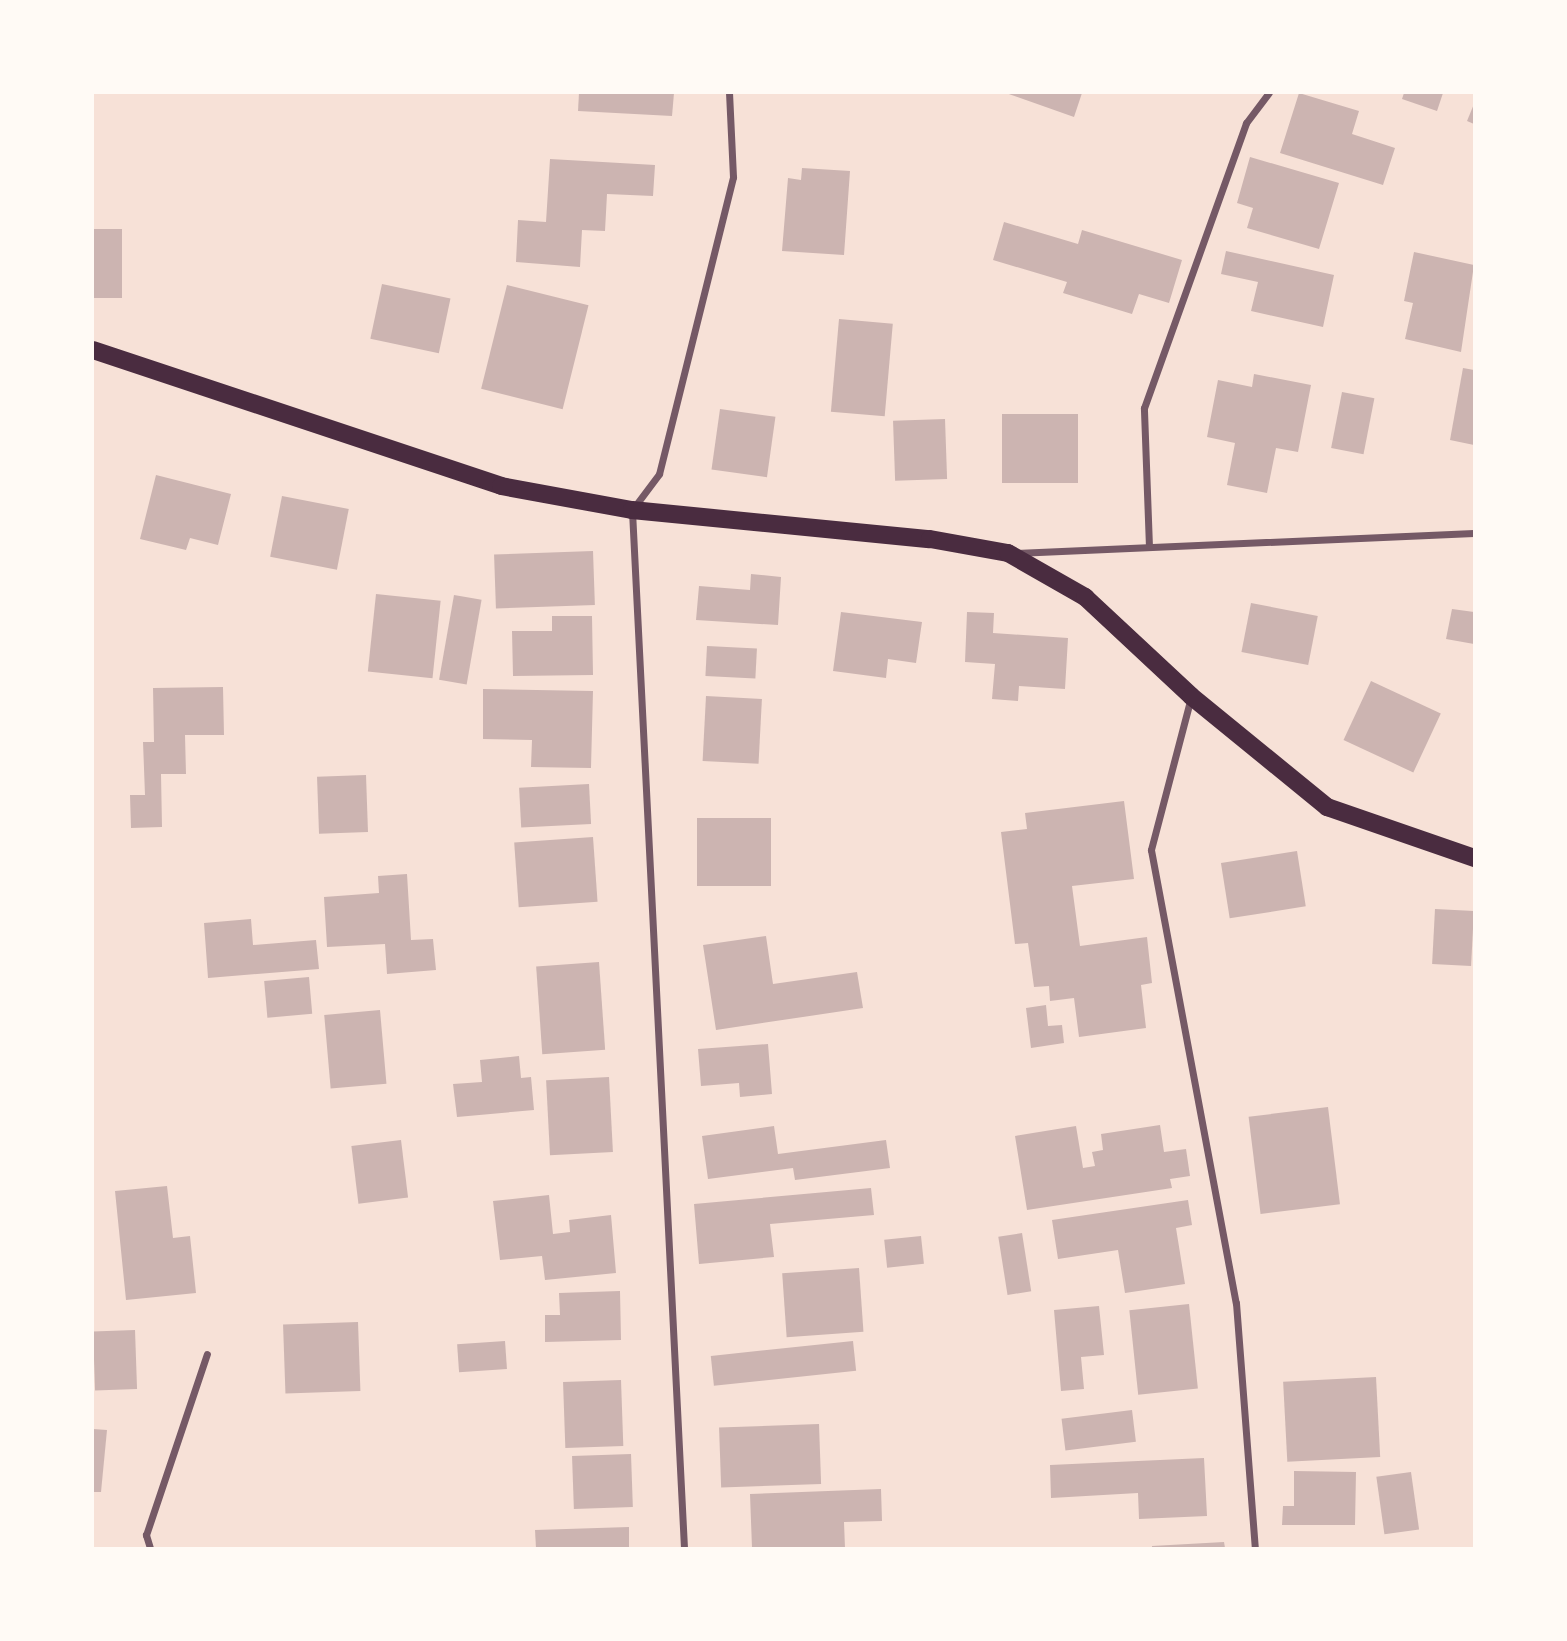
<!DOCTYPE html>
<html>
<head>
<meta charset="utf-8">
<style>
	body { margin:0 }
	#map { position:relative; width:1567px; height:1641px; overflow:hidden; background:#f7e1d7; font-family:"Sofia Sans Condensed",sans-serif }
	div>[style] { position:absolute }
	.building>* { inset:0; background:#ccb4b1; transform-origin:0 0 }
	.minor>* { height:7px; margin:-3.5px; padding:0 3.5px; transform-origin:3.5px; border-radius:3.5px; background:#755966 }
	.primary>* { height:18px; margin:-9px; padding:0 9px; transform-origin:9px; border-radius:9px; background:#4a2c40 }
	span { translate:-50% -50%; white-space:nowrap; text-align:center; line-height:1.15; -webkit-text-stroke:7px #fffaf5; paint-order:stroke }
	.frame { position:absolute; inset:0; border:94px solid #fffaf5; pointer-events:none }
</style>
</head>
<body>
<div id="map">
	<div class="building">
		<i style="clip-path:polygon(579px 93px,674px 93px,672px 116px,578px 111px)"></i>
		<i style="clip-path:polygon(1006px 93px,1082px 93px,1074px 117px)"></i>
		<i style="clip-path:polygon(1299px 93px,1359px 111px,1352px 134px,1395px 148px,1383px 185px,1280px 153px)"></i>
		<i style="clip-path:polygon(1404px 93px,1443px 93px,1437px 111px,1402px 99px)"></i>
		<i style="clip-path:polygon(1474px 104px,1474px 124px,1467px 121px)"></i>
		<i style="clip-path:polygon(1250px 157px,1339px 183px,1319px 249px,1247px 228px,1253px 208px,1237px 203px)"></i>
		<i style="clip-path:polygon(550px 159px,655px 165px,653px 196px,607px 194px,605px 231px,582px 230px,580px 267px,516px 262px,518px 220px,546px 222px)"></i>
		<i style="clip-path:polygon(802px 168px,850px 171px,844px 255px,782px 251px,788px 178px,801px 180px)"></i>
		<i style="clip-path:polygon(1004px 222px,1078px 244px,1082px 230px,1182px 260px,1169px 303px,1139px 294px,1132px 314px,1063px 293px,1067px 282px,993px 260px)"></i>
		<i style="left:93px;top:229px;width:29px;height:69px"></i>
		<i style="clip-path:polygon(1226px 251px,1334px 275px,1323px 327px,1251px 311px,1258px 282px,1221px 274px)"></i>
		<i style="clip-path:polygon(1414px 252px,1474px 265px,1461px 352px,1405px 339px,1413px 303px,1404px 301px)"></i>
		<i style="left:382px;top:284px;width:70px;height:56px;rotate:12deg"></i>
		<i style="left:507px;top:285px;width:84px;height:107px;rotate:14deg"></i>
		<i style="left:839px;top:319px;width:54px;height:93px;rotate:5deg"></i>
		<i style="clip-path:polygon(1463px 368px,1474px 370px,1474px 445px,1450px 440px)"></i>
		<i style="clip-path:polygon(1254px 374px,1311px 385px,1298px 452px,1276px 448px,1267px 493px,1227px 485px,1235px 443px,1207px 437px,1218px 380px,1252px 387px)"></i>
		<i style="left:1342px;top:392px;width:33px;height:57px;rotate:11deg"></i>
		<i style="left:720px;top:409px;width:56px;height:61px;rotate:8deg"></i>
		<i style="left:1002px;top:414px;width:76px;height:69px"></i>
		<i style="left:945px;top:419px;width:60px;height:52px;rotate:88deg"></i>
		<i style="clip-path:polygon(156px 475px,231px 494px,218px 545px,190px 538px,186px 550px,140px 539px)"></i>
		<i style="left:282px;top:496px;width:68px;height:62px;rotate:11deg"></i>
		<i style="left:593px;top:551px;width:54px;height:99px;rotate:88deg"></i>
		<i style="clip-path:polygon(751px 574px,781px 577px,778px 625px,696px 620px,699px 586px,750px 590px)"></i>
		<i style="left:376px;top:594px;width:65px;height:78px;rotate:6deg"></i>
		<i style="left:454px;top:595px;width:28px;height:86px;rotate:10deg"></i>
		<i style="left:1251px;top:603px;width:68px;height:50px;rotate:11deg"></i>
		<i style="clip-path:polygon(1452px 609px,1474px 612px,1474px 644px,1446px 639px)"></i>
		<i style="clip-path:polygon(841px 612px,922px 622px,916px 663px,888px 659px,886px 678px,833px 671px)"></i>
		<i style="clip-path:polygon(967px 612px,994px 613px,993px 633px,1068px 638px,1065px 689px,1019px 686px,1018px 701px,992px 699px,995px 664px,965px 662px)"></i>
		<i style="clip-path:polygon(552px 616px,592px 616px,593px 675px,513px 676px,512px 631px,552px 631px)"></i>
		<i style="left:707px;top:646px;width:50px;height:30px;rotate:3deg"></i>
		<i style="left:1371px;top:681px;width:77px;height:65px;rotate:25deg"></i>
		<i style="clip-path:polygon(223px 687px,224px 735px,185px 735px,186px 774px,161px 774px,162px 827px,131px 828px,130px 795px,145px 795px,143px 742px,154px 742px,153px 688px)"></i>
		<i style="clip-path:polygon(483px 689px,593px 691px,591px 768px,531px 767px,532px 740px,483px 739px)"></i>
		<i style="left:706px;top:696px;width:56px;height:65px;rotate:3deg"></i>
		<i style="left:366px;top:775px;width:57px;height:49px;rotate:88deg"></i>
		<i style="left:589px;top:784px;width:40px;height:70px;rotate:87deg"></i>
		<i style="clip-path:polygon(1124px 801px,1134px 879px,1072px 886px,1080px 946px,1147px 937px,1152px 983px,1141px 985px,1146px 1028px,1079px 1037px,1074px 998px,1050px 1001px,1049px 986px,1034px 987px,1028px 943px,1015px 944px,1001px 832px,1027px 829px,1025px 813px)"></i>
		<i style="left:771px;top:818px;width:68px;height:74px;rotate:90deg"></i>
		<i style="left:593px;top:837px;width:65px;height:79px;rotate:86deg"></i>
		<i style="left:1297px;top:851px;width:56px;height:77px;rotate:81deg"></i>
		<i style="clip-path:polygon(407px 874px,411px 940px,433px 939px,436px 970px,387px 974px,385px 944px,327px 947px,324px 897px,379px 893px,378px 876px)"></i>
		<i style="left:1435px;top:909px;width:39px;height:55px;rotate:3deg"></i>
		<i style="clip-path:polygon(251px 919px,253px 945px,316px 940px,319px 969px,208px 978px,204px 923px)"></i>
		<i style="clip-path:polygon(766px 936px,773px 984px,857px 972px,863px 1008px,716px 1030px,703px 945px)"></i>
		<i style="left:599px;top:962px;width:88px;height:63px;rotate:86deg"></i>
		<i style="left:309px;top:977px;width:37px;height:45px;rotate:85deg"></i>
		<i style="clip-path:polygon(1046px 1005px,1048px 1026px,1062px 1025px,1064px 1043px,1031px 1048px,1026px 1008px)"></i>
		<i style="left:380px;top:1010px;width:74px;height:56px;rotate:85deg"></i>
		<i style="clip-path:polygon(768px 1044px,772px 1094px,740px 1097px,739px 1083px,701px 1086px,698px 1049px)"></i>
		<i style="clip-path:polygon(519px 1056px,521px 1078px,531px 1077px,534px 1110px,457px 1117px,453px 1084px,482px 1082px,480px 1060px)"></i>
		<i style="left:609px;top:1077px;width:75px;height:63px;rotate:87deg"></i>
		<i style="left:1328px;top:1107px;width:98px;height:80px;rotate:83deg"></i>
		<i style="clip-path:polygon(1160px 1125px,1164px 1152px,1186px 1149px,1190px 1176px,1170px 1179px,1172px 1188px,1027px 1210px,1015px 1136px,1076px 1126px,1083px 1168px,1095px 1166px,1092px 1152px,1103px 1150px,1101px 1134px)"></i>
		<i style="clip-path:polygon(774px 1126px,778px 1154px,886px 1140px,890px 1168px,795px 1180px,793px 1168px,708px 1179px,702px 1136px)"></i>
		<i style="left:401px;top:1140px;width:58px;height:50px;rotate:83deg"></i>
		<i style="clip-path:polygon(167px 1186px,173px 1238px,190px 1236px,196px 1293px,126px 1300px,115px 1191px)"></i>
		<i style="clip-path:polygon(871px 1188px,874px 1215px,770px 1224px,774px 1257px,699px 1264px,694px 1204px)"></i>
		<i style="clip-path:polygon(549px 1195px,553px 1234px,570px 1232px,569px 1220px,611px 1215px,616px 1273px,545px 1280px,542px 1256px,500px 1260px,493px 1201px)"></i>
		<i style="clip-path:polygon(1188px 1200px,1192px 1225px,1176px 1228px,1185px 1284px,1125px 1293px,1118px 1250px,1058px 1259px,1052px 1220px)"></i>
		<i style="left:1022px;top:1233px;width:59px;height:24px;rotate:81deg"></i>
		<i style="left:921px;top:1236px;width:28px;height:37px;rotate:84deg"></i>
		<i style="left:859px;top:1268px;width:64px;height:77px;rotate:86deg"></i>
		<i style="clip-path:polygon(620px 1291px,621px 1340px,545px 1342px,545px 1315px,560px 1315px,559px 1293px)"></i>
		<i style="left:1189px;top:1304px;width:85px;height:60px;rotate:84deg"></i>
		<i style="clip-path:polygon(1099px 1306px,1104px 1355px,1081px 1357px,1084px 1389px,1061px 1391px,1054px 1310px)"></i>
		<i style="left:358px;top:1322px;width:69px;height:75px;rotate:88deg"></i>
		<i style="left:135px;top:1330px;width:59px;height:42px;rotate:88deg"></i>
		<i style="left:505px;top:1341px;width:28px;height:48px;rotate:86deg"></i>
		<i style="left:853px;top:1341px;width:30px;height:143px;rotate:84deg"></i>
		<i style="left:1376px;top:1377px;width:80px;height:93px;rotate:87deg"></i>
		<i style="left:621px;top:1380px;width:66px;height:58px;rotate:88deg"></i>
		<i style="left:1132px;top:1410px;width:32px;height:71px;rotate:83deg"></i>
		<i style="left:819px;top:1424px;width:60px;height:100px;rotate:88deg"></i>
		<i style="clip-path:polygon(93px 1429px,107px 1430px,101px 1492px,93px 1492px)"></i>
		<i style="left:631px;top:1454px;width:53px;height:59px;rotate:88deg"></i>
		<i style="clip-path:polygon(1204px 1458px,1207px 1516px,1139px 1519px,1138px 1493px,1051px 1498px,1050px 1465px)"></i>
		<i style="clip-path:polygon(1294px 1471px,1356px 1472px,1355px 1525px,1282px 1525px,1283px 1506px,1294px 1506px)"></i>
		<i style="left:1411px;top:1472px;width:58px;height:35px;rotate:82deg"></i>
		<i style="clip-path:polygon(881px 1489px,882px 1521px,844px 1522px,845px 1548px,752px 1548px,750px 1494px)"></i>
		<i style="clip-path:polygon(629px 1527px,629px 1548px,536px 1548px,535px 1530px)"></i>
		<i style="clip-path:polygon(1224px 1542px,1225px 1548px,1152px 1548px,1152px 1546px)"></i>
	</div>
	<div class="minor">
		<i style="left:1149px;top:547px;width:139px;rotate:-92.1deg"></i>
		<i style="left:1144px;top:408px;width:303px;rotate:-70.3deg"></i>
		<i style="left:1246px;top:123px;width:38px;rotate:-53deg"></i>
		<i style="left:1016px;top:553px;width:458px;rotate:-2.5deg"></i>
		<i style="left:1191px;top:697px;width:158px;rotate:104.7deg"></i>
		<i style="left:1151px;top:850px;width:461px;rotate:79.4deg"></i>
		<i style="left:1236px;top:1303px;width:246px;rotate:85.6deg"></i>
		<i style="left:150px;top:1548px;width:14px;rotate:-107deg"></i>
		<i style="left:146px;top:1535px;width:191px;rotate:-71.4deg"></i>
		<i style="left:684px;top:1548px;width:1039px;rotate:-92.87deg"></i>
		<i style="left:632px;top:510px;width:45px;rotate:-53.1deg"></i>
		<i style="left:659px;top:474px;width:306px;rotate:-76deg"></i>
		<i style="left:733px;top:177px;width:84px;rotate:-92.7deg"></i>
	</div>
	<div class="primary">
		<i style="left:93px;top:350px;width:430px;rotate:18.4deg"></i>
		<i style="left:501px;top:486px;width:133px;rotate:10.4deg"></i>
		<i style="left:632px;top:510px;width:299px;rotate:5.6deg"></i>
		<i style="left:930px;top:539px;width:79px;rotate:10.2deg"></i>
		<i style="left:1008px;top:553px;width:89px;rotate:29.7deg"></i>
		<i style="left:1085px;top:597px;width:145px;rotate:43deg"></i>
		<i style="left:1191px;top:696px;width:176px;rotate:39.2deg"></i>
		<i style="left:1327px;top:807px;width:156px;rotate:19.1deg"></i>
	</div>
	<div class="frame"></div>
</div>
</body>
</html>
